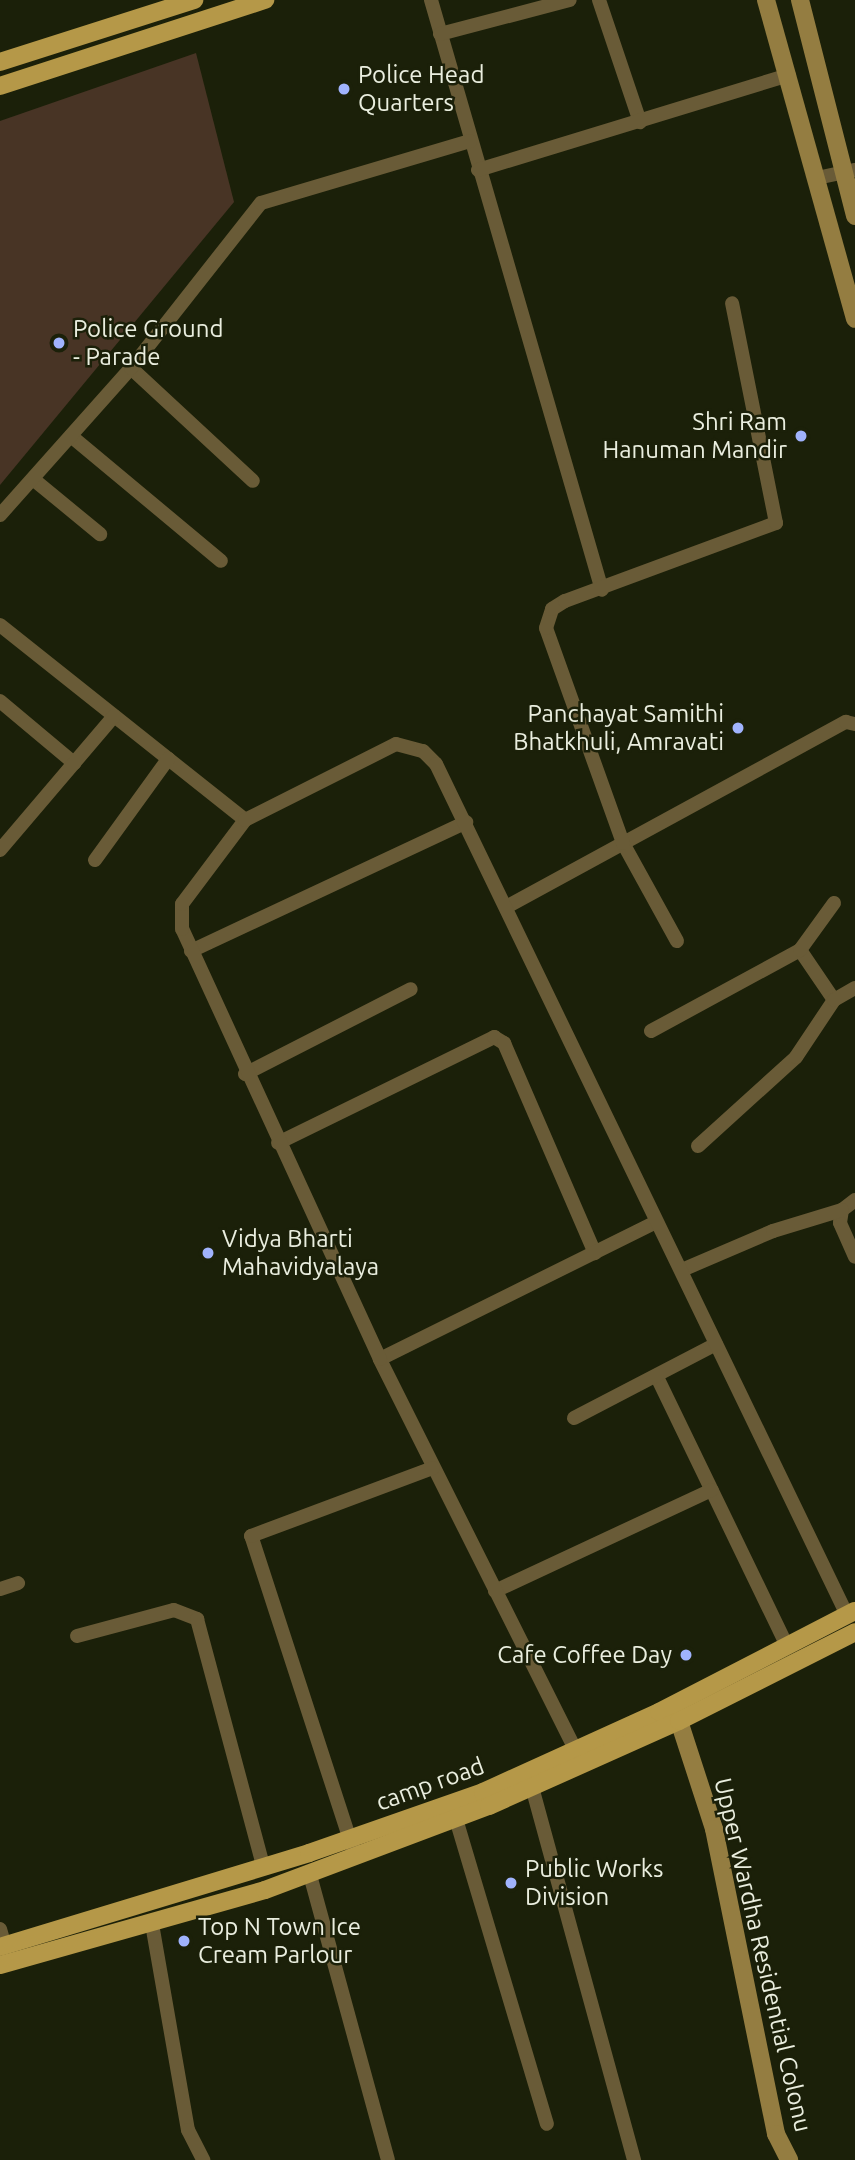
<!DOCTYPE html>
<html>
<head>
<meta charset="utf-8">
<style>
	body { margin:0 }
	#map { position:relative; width:855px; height:2160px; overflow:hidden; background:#1b2009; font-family:Ubuntu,sans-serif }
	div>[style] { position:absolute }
	.green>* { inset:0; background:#483425 }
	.street>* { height:14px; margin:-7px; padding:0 7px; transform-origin:7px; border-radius:7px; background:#695b37 }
	.secondary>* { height:18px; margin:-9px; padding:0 9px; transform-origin:9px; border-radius:9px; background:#947d41 }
	.primary>* { height:18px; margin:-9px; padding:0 9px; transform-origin:9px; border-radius:9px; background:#b59848 }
	.dots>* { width:19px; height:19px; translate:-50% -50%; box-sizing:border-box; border:4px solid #1b2009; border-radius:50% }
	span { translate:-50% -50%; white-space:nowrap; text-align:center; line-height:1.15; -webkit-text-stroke:5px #1b2009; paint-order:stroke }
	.poi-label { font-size:24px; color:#eaeedf }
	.left { translate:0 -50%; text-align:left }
	.right { translate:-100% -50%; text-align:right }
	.street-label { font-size:24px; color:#eaeedf }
</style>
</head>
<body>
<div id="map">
	<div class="green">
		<i style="clip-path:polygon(196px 53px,234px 202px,0 485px,0 121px)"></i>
	</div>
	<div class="street">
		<i style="left:431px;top:0;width:614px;rotate:73.84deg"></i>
		<i style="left:599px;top:0;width:129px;rotate:71.4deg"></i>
		<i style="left:440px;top:34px;width:134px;rotate:-14.7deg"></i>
		<i style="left:478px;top:170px;width:325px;rotate:-17deg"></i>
		<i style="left:817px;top:178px;width:39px;rotate:-12deg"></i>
		<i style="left:131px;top:368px;width:166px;rotate:42.8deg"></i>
		<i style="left:71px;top:436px;width:195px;rotate:39.8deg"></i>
		<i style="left:33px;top:479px;width:87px;rotate:39.4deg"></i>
		<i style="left:0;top:515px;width:197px;rotate:-48.3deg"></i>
		<i style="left:131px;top:368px;width:210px;rotate:-51.8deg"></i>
		<i style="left:261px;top:203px;width:218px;rotate:-16.5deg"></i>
		<i style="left:0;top:625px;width:313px;rotate:38.5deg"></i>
		<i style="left:0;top:701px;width:97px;rotate:40deg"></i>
		<i style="left:0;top:850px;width:176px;rotate:-49.6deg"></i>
		<i style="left:95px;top:860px;width:125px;rotate:-54.1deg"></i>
		<i style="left:508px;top:906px;width:385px;rotate:-28.6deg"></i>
		<i style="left:846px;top:722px;width:9px;rotate:13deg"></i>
		<i style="left:677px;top:941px;width:112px;rotate:-118.9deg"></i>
		<i style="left:623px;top:843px;width:228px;rotate:-109.7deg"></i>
		<i style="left:546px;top:628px;width:20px;rotate:-72deg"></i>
		<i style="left:552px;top:609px;width:15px;rotate:-32deg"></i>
		<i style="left:565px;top:601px;width:225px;rotate:-20.3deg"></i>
		<i style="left:776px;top:523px;width:224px;rotate:-101.3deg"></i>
		<i style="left:800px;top:950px;width:60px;rotate:55.8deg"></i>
		<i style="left:191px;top:951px;width:304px;rotate:-25.1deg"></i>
		<i style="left:651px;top:1031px;width:170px;rotate:-28.5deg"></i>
		<i style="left:800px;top:950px;width:58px;rotate:-54.1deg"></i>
		<i style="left:245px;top:1074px;width:186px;rotate:-27.1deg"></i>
		<i style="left:278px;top:1143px;width:241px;rotate:-26.1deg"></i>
		<i style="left:494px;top:1037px;width:12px;rotate:31deg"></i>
		<i style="left:504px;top:1043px;width:229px;rotate:66.6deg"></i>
		<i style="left:698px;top:1146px;width:132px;rotate:-42.2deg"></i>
		<i style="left:796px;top:1057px;width:69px;rotate:-56.3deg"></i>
		<i style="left:834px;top:1000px;width:24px;rotate:-30deg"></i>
		<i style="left:855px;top:1200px;width:16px;rotate:142deg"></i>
		<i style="left:842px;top:1210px;width:13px;rotate:99deg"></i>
		<i style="left:840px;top:1223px;width:37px;rotate:66deg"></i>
		<i style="left:682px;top:1270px;width:99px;rotate:-23.2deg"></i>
		<i style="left:773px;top:1231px;width:72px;rotate:-16.9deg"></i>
		<i style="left:380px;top:1359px;width:306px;rotate:-26.4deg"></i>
		<i style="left:657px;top:1377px;width:299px;rotate:64.2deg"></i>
		<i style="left:574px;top:1418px;width:160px;rotate:-27.5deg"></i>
		<i style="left:0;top:1589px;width:19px;rotate:-18deg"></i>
		<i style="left:495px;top:1591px;width:239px;rotate:-25deg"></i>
		<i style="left:77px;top:1636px;width:100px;rotate:-15deg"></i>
		<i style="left:174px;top:1610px;width:25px;rotate:21deg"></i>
		<i style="left:197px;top:1619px;width:256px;rotate:75deg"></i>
		<i style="left:579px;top:1757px;width:445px;rotate:-116.6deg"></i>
		<i style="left:380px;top:1359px;width:473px;rotate:-114.7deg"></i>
		<i style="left:182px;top:929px;width:25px;rotate:-90deg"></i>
		<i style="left:182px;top:904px;width:105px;rotate:-53.1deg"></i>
		<i style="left:245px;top:820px;width:169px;rotate:-26.7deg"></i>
		<i style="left:396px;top:744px;width:28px;rotate:15deg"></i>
		<i style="left:423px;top:751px;width:18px;rotate:45deg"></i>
		<i style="left:436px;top:764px;width:945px;rotate:64.22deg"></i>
		<i style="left:532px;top:1787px;width:387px;rotate:74.7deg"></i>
		<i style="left:456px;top:1819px;width:318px;rotate:73.4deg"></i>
		<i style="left:352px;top:1846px;width:326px;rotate:-108deg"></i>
		<i style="left:251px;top:1536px;width:194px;rotate:-20.5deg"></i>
		<i style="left:310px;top:1875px;width:295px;rotate:74.7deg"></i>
		<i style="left:152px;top:1924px;width:209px;rotate:80.1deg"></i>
		<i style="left:188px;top:2130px;width:34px;rotate:63deg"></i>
		<i style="left:0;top:1929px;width:18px;rotate:74deg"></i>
	</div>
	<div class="secondary">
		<i style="left:766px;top:0;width:331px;rotate:74.4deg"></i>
		<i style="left:800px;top:0;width:223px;rotate:75.7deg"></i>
		<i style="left:679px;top:1721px;width:114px;rotate:72deg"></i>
		<i style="left:714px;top:1829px;width:311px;rotate:78.5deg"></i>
		<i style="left:776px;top:2134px;width:29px;rotate:63deg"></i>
	</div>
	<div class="primary">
		<i style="left:0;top:62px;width:204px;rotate:-17.7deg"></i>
		<i style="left:0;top:86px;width:279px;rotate:-18deg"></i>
		<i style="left:0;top:1947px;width:323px;rotate:-16.9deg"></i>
		<i style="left:309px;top:1853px;width:184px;rotate:-19.3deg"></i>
		<i style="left:483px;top:1792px;width:193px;rotate:-24.4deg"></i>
		<i style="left:659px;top:1712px;width:220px;rotate:-27.3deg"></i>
		<i style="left:0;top:1965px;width:275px;rotate:-15.8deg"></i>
		<i style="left:265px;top:1890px;width:239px;rotate:-20.6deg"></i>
		<i style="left:489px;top:1806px;width:208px;rotate:-24.1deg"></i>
		<i style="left:679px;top:1721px;width:197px;rotate:-26.8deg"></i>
	</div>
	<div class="dots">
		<i style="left:344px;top:89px;background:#a0b3fd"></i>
		<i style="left:59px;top:343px;background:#a0b3fd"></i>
		<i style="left:801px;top:436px;background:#a0b3fd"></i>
		<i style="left:738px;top:728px;background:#a0b3fd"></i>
		<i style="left:208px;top:1253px;background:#a0b3fd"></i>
		<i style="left:686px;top:1655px;background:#a0b3fd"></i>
		<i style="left:511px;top:1883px;background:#a0b3fd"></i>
		<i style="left:184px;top:1941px;background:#a0b3fd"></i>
	</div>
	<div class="poi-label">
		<span class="left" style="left:358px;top:89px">Police Head<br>Quarters</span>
		<span class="left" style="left:73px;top:343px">Police Ground<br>- Parade</span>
		<span class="right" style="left:787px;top:436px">Shri Ram<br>Hanuman Mandir</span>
		<span class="right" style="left:724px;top:728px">Panchayat Samithi<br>Bhatkhuli, Amravati</span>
		<span class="left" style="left:222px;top:1253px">Vidya Bharti<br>Mahavidyalaya</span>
		<span class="right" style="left:672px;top:1655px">Cafe Coffee Day</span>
		<span class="left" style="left:525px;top:1883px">Public Works<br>Division</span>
		<span class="left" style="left:198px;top:1941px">Top N Town Ice<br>Cream Parlour</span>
	</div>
	<div class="street-label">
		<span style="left:430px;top:1784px;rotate:-20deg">camp road</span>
		<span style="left:763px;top:1955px;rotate:77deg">Upper Wardha Residential Colonu</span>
	</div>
</div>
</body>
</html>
